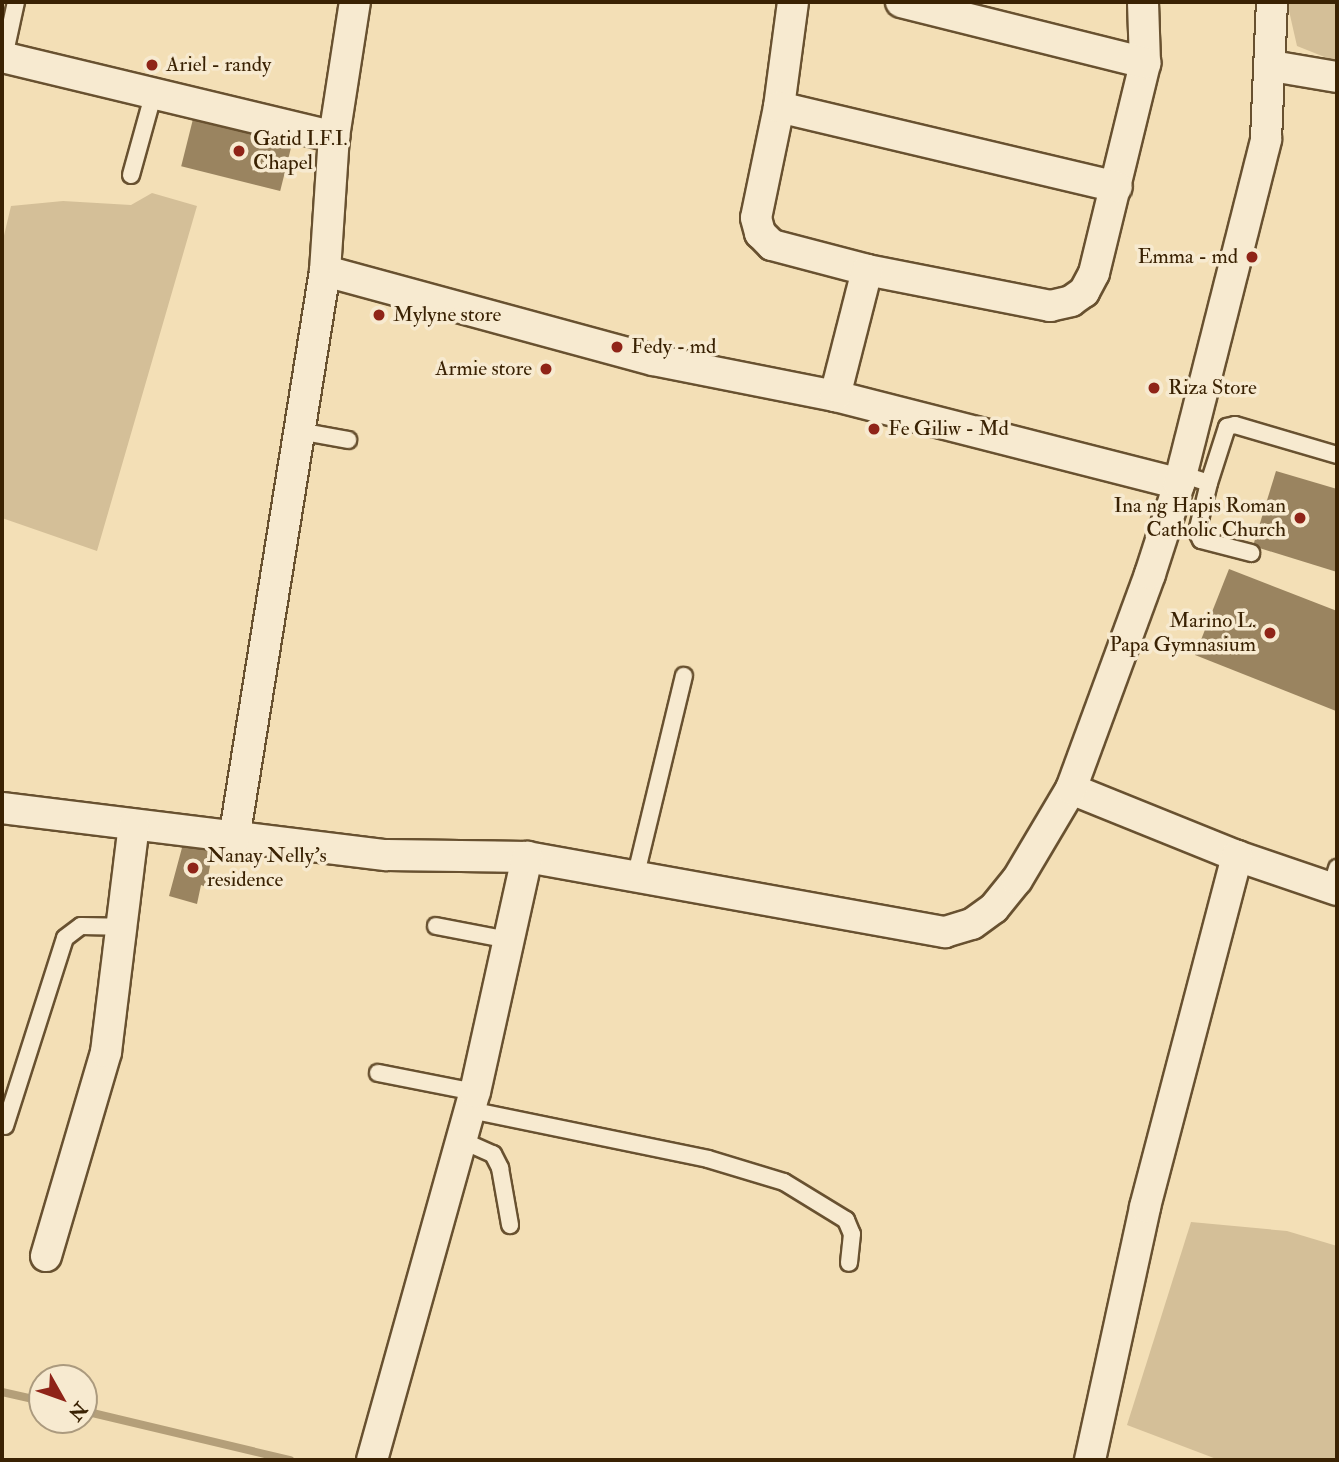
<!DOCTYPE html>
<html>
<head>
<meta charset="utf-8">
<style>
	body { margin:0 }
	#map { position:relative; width:1339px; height:1462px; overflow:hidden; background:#f3dfb6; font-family:"IM FELL Double Pica",serif }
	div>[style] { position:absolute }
	.green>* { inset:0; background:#d4bf98 }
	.stream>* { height:8px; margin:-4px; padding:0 4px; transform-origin:4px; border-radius:4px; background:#b49f79 }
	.building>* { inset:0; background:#9a8460; transform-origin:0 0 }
	.roads { filter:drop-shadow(2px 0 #685130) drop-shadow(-2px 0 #685130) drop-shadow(0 2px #685130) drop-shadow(0 -2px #685130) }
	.service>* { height:16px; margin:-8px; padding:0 8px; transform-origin:8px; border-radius:8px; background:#f7ead0 }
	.minor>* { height:30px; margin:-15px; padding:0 15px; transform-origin:15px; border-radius:15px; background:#f7ead0 }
	.dots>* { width:19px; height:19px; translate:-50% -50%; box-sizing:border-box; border:4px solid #f7ead0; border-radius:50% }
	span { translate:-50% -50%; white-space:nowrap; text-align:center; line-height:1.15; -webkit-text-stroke:7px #f7ead0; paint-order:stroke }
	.poi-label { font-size:21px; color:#3a2203 }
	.left { translate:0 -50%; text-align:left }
	.right { translate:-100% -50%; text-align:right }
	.frame { position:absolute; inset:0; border:4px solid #3a2203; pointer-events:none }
	.north { position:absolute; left:28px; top:1364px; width:70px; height:70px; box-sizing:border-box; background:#f7ead0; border:2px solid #ab9a7e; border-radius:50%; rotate:130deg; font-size:19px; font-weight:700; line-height:28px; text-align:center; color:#3a2203 }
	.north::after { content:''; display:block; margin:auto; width:24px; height:32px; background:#8f2418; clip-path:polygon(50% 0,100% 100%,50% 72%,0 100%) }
</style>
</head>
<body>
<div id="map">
	<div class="green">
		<i style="clip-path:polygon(1287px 2px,1337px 2px,1337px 62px,1297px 46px)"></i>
		<i style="clip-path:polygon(152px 193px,197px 206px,97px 551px,2px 518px,2px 244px,11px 206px,63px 201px,131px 205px)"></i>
		<i style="clip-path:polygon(1191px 1222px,1287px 1231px,1337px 1246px,1337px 1460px,1219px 1460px,1127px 1425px)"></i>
	</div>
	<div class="stream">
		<i style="left:2px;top:1392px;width:41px;rotate:12.7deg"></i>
		<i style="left:84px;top:1411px;width:212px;rotate:13.4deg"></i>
	</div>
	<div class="building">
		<i style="left:195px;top:111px;width:102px;height:57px;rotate:14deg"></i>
		<i style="clip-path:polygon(1276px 471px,1337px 489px,1337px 572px,1253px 546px)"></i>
		<i style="clip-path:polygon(1229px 569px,1337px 611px,1336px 711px,1195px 655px)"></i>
		<i style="clip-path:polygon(183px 844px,213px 850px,206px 887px,201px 885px,197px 904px,169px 896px)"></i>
	</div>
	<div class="roads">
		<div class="service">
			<i style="left:4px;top:57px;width:56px;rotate:-77.7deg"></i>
			<i style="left:131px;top:175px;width:86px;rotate:-74.5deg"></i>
			<i style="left:299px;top:431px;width:50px;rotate:10.4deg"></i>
			<i style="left:1181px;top:474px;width:29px;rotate:18deg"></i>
			<i style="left:1209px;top:483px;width:50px;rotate:103.8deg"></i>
			<i style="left:1197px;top:532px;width:9px;rotate:63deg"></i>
			<i style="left:1201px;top:540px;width:52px;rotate:14.6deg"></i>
			<i style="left:1209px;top:483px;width:59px;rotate:-72.2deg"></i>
			<i style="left:1227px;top:427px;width:8px;rotate:-14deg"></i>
			<i style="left:1235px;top:425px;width:106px;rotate:16.4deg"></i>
			<i style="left:635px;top:878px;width:208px;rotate:-76.4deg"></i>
			<i style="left:1331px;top:888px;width:21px;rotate:-73deg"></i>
			<i style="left:436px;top:926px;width:74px;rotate:10.9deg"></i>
			<i style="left:378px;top:1073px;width:99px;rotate:11.1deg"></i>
			<i style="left:470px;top:1110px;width:243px;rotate:11.6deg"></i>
			<i style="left:708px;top:1159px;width:79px;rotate:16.8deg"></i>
			<i style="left:784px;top:1182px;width:73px;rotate:31.5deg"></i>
			<i style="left:846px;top:1220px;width:15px;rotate:67deg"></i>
			<i style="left:852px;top:1234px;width:29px;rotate:96deg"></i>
			<i style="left:5px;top:1126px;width:197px;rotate:-72.3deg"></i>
			<i style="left:65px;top:938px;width:20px;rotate:-37deg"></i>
			<i style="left:81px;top:926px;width:39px;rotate:1deg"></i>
			<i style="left:461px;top:1140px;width:35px;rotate:24deg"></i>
			<i style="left:493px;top:1154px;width:16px;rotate:63deg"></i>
			<i style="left:500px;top:1168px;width:58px;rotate:80deg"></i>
		</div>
		<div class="minor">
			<i style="left:793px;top:2px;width:106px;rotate:97.6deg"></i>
			<i style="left:779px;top:107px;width:113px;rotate:101.7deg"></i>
			<i style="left:756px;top:218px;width:16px;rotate:75deg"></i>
			<i style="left:760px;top:233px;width:17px;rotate:45deg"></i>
			<i style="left:772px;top:245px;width:98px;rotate:14.7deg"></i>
			<i style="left:867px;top:270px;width:187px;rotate:11.1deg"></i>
			<i style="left:1050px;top:306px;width:22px;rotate:-13deg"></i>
			<i style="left:1071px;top:301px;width:16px;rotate:-35deg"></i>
			<i style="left:1084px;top:292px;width:21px;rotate:-62deg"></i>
			<i style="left:1094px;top:273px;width:216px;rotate:-76.3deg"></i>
			<i style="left:1145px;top:63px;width:61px;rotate:-91.9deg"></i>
			<i style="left:901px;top:2px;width:252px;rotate:14deg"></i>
			<i style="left:2px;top:57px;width:342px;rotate:13.5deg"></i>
			<i style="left:1272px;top:66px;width:66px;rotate:9.6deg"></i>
			<i style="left:779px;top:107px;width:347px;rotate:13.3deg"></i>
			<i style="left:325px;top:271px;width:340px;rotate:15.2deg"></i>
			<i style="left:653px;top:360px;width:186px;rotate:11.2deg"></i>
			<i style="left:835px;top:396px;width:355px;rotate:14.3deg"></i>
			<i style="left:835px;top:396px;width:130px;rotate:-75.7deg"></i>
			<i style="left:1071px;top:789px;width:179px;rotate:22deg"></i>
			<i style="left:1237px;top:856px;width:106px;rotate:18.8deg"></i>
			<i style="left:2px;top:808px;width:388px;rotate:7deg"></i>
			<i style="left:387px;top:855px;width:140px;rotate:0.8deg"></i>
			<i style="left:527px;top:857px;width:425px;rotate:10.2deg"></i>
			<i style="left:945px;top:932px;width:28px;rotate:-17deg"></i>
			<i style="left:972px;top:924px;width:27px;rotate:-36deg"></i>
			<i style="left:994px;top:908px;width:36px;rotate:-51deg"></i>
			<i style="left:1017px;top:880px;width:106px;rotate:-59.3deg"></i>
			<i style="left:1071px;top:789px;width:229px;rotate:-69.8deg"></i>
			<i style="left:1150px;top:574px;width:95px;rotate:-72.1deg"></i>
			<i style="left:1179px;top:484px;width:356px;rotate:-75.8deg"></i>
			<i style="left:1266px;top:139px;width:137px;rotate:-87.5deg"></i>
			<i style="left:234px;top:839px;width:575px;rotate:-80.9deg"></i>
			<i style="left:325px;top:271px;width:134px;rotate:-86.2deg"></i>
			<i style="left:334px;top:137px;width:137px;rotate:-81.2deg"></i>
			<i style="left:46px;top:1256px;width:213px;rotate:-73.6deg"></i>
			<i style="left:106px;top:1052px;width:229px;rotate:-83deg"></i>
			<i style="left:372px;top:1460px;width:382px;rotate:-74.4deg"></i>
			<i style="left:475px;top:1092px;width:241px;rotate:-77.5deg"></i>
			<i style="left:1090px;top:1460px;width:259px;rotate:-77.7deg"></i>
			<i style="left:1145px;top:1207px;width:363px;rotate:-75.3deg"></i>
		</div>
	</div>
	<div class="dots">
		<i style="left:152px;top:65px;background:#8f2418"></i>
		<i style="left:239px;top:151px;background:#8f2418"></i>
		<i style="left:1252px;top:257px;background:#8f2418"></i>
		<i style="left:379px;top:315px;background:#8f2418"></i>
		<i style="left:617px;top:347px;background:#8f2418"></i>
		<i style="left:546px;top:369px;background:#8f2418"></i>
		<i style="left:1154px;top:388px;background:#8f2418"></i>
		<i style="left:874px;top:429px;background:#8f2418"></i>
		<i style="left:1300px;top:518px;background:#8f2418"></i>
		<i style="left:1270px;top:633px;background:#8f2418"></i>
		<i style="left:193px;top:868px;background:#8f2418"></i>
	</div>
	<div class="poi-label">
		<span class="left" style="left:166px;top:65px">Ariel - randy</span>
		<span class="left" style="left:253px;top:151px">Gatid I.F.I.<br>Chapel</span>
		<span class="right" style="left:1238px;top:257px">Emma - md</span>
		<span class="left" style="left:393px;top:315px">Mylyne store</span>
		<span class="left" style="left:631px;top:347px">Fedy - md</span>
		<span class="right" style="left:532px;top:369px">Armie store</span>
		<span class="left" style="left:1168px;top:388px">Riza Store</span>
		<span class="left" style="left:888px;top:429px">Fe Giliw - Md</span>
		<span class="right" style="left:1286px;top:518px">Ina ng Hapis Roman<br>Catholic Church</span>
		<span class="right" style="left:1256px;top:633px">Marino L.<br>Papa Gymnasium</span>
		<span class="left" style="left:207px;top:868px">Nanay Nelly's<br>residence</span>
	</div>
	<div class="frame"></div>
	<div class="north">N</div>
</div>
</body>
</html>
